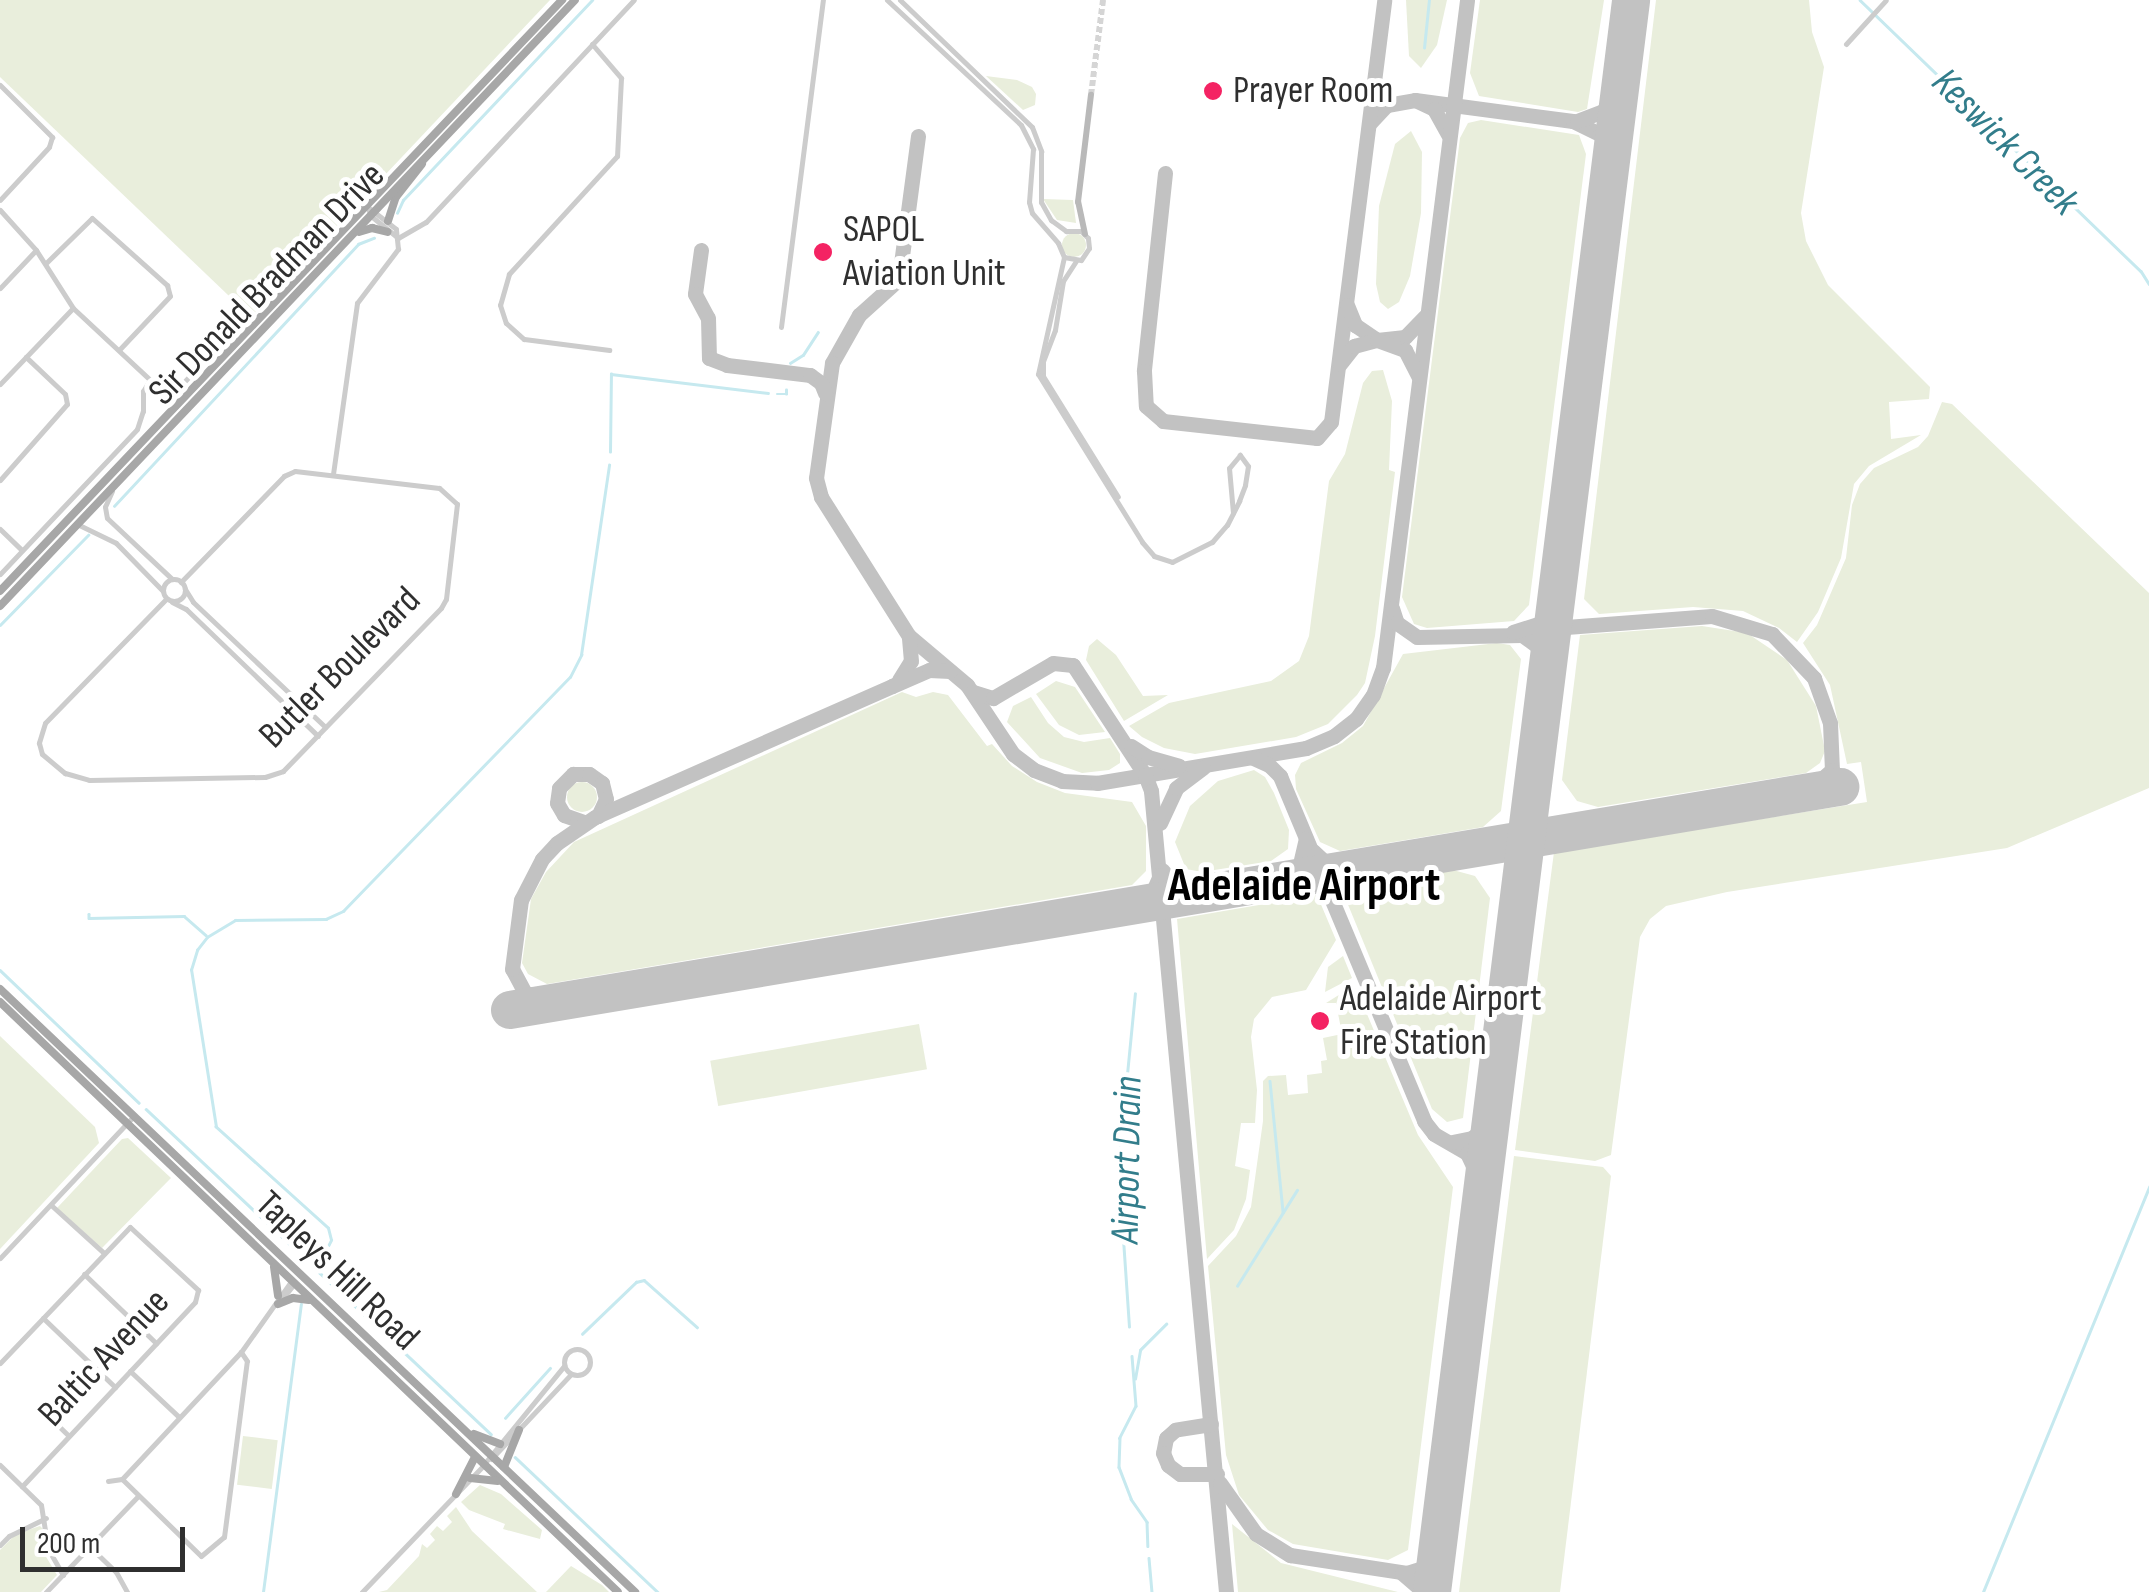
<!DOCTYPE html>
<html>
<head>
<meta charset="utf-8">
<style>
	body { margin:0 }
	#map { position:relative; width:2149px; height:1592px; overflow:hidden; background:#fff; font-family:"Sofia Sans Condensed",sans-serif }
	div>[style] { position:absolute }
	.green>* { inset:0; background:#e9eedc; transform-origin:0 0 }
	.round { border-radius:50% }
	.stream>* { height:2.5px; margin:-1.25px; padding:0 1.25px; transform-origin:1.25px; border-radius:1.25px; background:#c6e9ef }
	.taxiway>* { height:15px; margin:-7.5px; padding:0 7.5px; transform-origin:7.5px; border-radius:7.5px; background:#c2c2c2 }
	.runway>* { height:38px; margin:-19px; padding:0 19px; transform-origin:19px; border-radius:19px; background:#c2c2c2 }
	.secondary-tunnel>* { height:6px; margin-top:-3px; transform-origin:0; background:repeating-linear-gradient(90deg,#d5d5d5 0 6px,transparent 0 9px) }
	.minor>* { height:5px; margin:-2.5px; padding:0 2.5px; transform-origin:2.5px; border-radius:2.5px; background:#ccc }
	.minor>.ring { margin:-2.5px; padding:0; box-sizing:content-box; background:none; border:5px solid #ccc; border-radius:50% }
	.tertiary>* { height:5px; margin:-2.5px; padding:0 2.5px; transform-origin:2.5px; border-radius:2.5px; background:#ccc }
	.secondary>* { height:6px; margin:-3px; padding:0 3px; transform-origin:3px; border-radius:3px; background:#b9b9b9 }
	.primary>* { height:8px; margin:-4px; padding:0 4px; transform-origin:4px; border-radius:4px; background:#a7a7a7 }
	.dots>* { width:28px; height:28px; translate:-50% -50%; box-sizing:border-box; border:5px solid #fff; border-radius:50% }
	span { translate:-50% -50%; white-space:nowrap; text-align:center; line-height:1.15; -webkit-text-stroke:10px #fff; paint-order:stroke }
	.poi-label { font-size:38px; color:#2f2f2f }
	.left { translate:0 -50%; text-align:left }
	.street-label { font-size:38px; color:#2f2f2f }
	.water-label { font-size:40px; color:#327d8b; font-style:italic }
	.district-label { font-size:48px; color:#000; font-weight:700 }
	.scale { position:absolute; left:20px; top:1527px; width:165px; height:45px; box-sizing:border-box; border:5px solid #2f2f2f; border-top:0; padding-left:12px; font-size:30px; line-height:35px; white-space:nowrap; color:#2f2f2f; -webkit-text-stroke:8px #fff; paint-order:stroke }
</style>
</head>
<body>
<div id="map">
	<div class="green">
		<i style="clip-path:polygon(0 0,550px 0,251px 317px,0 77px)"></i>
		<i style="clip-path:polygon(1406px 0,1447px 0,1437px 45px,1421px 68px,1409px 56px)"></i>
		<i style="clip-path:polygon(1480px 0,1604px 0,1587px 109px,1578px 112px,1479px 96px,1470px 73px)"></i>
		<i style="clip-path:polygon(1656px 0,1809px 0,1812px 32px,1824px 67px,1801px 213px,1806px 241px,1828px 285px,1930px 387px,1929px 399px,1889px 402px,1891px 439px,1921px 435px,1869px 466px,1854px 484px,1841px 558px,1818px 612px,1797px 642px,1779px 628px,1743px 611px,1693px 607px,1599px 614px,1584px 599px)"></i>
		<i style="clip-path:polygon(986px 76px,1017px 80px,1032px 87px,1036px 94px,1035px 105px,1023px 110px)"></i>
		<i style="clip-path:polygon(1481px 120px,1579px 135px,1586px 154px,1529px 605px,1514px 621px,1427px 628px,1414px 624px,1402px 597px,1460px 138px,1468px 123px)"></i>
		<i style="clip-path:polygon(1411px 131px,1422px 152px,1421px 213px,1410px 276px,1399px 302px,1388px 309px,1380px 302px,1376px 284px,1379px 206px,1395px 144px)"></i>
		<i style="clip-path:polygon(1043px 199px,1073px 200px,1076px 223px,1057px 220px)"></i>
		<i class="round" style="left:1062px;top:233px;width:24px;height:24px"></i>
		<i style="clip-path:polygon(1383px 370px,1392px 401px,1389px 470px,1395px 472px,1375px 636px,1365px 683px,1357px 695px,1328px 724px,1296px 737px,1195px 754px,1164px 748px,1142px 737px,1129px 726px,1169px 703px,1271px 681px,1299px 661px,1309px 636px,1329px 481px,1345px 454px,1363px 383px,1372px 371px)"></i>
		<i style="clip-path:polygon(1942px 402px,1952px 404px,2149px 593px,2149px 788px,2007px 848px,1727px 892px,1666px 906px,1650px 919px,1640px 937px,1611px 1155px,1595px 1161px,1515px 1150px,1554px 852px,1867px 802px,1861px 762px,1847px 764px,1830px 685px,1803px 643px,1817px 625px,1846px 558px,1852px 505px,1860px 484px,1874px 468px,1918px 447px,1928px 436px)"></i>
		<i style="clip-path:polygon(1702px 626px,1747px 633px,1787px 660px,1816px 706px,1825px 751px,1820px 763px,1806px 773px,1598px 807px,1577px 801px,1562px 780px,1580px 635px)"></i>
		<i style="clip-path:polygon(1097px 639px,1116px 655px,1143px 696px,1168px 695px,1124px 721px,1086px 660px,1089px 646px)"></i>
		<i style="clip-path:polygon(1497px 643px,1510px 645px,1521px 659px,1501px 811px,1483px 827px,1340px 851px,1320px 842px,1296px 789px,1295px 775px,1301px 763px,1342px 743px,1363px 726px,1403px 654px)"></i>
		<i style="clip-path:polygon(1056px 681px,1075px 687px,1105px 732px,1079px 735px,1059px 725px,1036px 694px)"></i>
		<i style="clip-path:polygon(902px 692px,916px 697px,933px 692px,948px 695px,987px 746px,992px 744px,1012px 766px,1037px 782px,1065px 793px,1132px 802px,1146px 826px,1146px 871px,1132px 885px,547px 984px,528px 974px,522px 963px,531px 899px,546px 872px,574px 842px)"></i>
		<i style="clip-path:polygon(1031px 697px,1048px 723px,1064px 737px,1084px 742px,1110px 738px,1120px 754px,1120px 763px,1109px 770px,1082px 773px,1040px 758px,1007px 722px,1013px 706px)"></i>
		<i style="clip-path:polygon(1254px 770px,1265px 777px,1274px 793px,1289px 830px,1288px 849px,1271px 861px,1202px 872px,1186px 869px,1175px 842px,1190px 806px,1218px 781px)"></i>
		<i class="round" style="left:567px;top:782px;width:30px;height:30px"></i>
		<i style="clip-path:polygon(1453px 870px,1475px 876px,1490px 898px,1463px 1118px,1447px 1122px,1432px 1109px,1342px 890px)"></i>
		<i style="clip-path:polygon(1317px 895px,1336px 940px,1306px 990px,1272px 997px,1254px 1019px,1251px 1037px,1257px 1090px,1255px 1123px,1241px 1123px,1235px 1166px,1250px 1170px,1246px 1199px,1234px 1230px,1207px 1259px,1177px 919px)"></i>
		<i style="clip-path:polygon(1343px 956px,1352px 978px,1325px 992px,1328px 967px)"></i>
		<i style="clip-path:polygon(1350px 988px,1356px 988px,1418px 1135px,1453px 1187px,1408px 1550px,1388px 1560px,1293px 1544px,1268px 1530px,1239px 1495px,1226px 1455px,1208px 1266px,1236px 1236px,1251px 1207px,1263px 1121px,1263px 1081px,1268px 1076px,1286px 1075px,1288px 1095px,1308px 1093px,1307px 1075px,1322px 1073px,1321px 1061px,1327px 1060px,1323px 1038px,1342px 1034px,1336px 1003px,1326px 1003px)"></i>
		<i style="left:919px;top:1024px;width:46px;height:212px;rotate:80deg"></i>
		<i style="clip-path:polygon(0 1036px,95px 1127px,99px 1143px,0 1249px)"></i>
		<i style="clip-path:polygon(128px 1138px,171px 1178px,102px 1248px,57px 1208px,122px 1139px)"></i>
		<i style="clip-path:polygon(1514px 1156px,1603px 1167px,1611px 1176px,1560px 1592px,1459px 1592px)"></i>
		<i style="left:243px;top:1436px;width:35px;height:49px;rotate:7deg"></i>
		<i style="clip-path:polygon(480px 1485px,501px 1494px,542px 1530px,540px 1539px,503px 1529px,505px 1524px,469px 1510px,461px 1502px)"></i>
		<i style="clip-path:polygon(456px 1507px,472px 1531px,537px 1592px,379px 1592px,387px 1590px,419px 1556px,422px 1544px,427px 1548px,435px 1540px,430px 1534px,437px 1526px,443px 1531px,452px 1522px,447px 1516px)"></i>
		<i style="clip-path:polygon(1232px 1524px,1281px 1563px,1398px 1592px,1238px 1592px)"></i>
		<i style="clip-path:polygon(40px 1526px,45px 1531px,45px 1555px,57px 1575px,41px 1592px,0 1592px,0 1550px,16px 1534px)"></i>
		<i style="clip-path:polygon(571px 1566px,602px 1585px,609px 1592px,546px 1592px)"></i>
	</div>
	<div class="stream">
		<i style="left:1860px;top:0;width:390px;rotate:44deg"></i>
		<i style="left:2141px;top:271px;width:15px;rotate:58deg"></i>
		<i style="left:1424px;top:48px;width:48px;rotate:-84.1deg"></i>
		<i style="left:397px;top:213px;width:14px;rotate:-65deg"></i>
		<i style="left:403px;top:200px;width:275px;rotate:-46.6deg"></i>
		<i style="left:790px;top:363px;width:15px;rotate:-32deg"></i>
		<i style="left:803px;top:355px;width:27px;rotate:-57deg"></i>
		<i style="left:777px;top:394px;width:9px"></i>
		<i style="left:786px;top:394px;width:4px;rotate:-90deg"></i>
		<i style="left:610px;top:452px;width:78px;rotate:-89.3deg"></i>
		<i style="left:611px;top:374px;width:158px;rotate:6.9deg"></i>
		<i style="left:114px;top:506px;width:358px;rotate:-47deg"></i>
		<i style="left:358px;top:244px;width:17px;rotate:-21deg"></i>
		<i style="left:0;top:625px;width:126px;rotate:-45.6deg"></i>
		<i style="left:89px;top:914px;width:4px;rotate:90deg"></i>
		<i style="left:89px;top:918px;width:95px;rotate:-1.2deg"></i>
		<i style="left:184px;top:916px;width:29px;rotate:41deg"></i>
		<i style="left:0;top:970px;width:192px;rotate:43.7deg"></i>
		<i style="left:1270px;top:1081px;width:132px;rotate:84.3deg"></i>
		<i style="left:146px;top:1109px;width:206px;rotate:43.2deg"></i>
		<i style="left:326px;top:1250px;width:11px;rotate:-63deg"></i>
		<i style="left:331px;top:1240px;width:12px;rotate:-104deg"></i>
		<i style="left:328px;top:1228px;width:151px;rotate:-138deg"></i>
		<i style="left:216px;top:1127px;width:159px;rotate:-99deg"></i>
		<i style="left:191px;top:970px;width:21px;rotate:-73deg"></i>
		<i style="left:197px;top:950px;width:16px;rotate:-52deg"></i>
		<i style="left:207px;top:937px;width:33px;rotate:-31deg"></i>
		<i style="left:235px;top:920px;width:91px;rotate:-0.6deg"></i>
		<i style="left:326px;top:919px;width:19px;rotate:-25deg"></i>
		<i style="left:343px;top:911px;width:326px;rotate:-45.9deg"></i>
		<i style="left:570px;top:677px;width:25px;rotate:-63deg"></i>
		<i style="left:581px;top:655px;width:192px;rotate:-81.6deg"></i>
		<i style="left:319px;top:1257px;width:16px;rotate:86deg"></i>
		<i style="left:320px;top:1273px;width:235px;rotate:43.3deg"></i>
		<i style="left:1237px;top:1286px;width:113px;rotate:-58deg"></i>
		<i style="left:1129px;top:1327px;width:161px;rotate:-93.9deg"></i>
		<i style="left:1118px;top:1166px;width:173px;rotate:-84.4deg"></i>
		<i style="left:582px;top:1334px;width:75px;rotate:-43.9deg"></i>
		<i style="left:636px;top:1282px;width:8px;rotate:-14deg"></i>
		<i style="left:644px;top:1280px;width:71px;rotate:41.6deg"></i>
		<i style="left:1132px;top:1356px;width:50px;rotate:85.4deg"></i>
		<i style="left:1136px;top:1406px;width:36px;rotate:117deg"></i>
		<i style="left:1120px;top:1438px;width:29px;rotate:92deg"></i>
		<i style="left:1119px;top:1467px;width:34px;rotate:69deg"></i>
		<i style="left:1131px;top:1499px;width:28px;rotate:55deg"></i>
		<i style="left:1147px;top:1522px;width:24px;rotate:88deg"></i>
		<i style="left:1135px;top:1379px;width:29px;rotate:-80deg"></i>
		<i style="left:1140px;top:1350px;width:37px;rotate:-45deg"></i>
		<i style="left:505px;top:1418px;width:67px;rotate:-48deg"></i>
		<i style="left:515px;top:1457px;width:197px;rotate:43.4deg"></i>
		<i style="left:1149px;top:1558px;width:34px;rotate:85deg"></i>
		<i style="left:263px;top:1592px;width:290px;rotate:-82.5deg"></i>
		<i style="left:1983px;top:1592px;width:438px;rotate:-67.7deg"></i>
	</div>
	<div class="taxiway">
		<i style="left:1415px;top:100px;width:159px;rotate:7.6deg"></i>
		<i style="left:1573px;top:121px;width:30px;rotate:26deg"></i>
		<i style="left:1600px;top:134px;width:28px;rotate:64deg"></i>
		<i style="left:1577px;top:121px;width:28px;rotate:-21deg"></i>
		<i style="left:1603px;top:111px;width:26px;rotate:-50deg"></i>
		<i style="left:1369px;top:124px;width:26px;rotate:-47deg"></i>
		<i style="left:1387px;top:105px;width:28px;rotate:-10deg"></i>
		<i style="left:1415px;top:100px;width:21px;rotate:25deg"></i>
		<i style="left:1434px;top:109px;width:29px;rotate:61deg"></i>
		<i style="left:918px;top:136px;width:144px;rotate:97.6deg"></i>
		<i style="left:899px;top:279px;width:54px;rotate:138deg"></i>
		<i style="left:859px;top:315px;width:55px;rotate:119.4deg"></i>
		<i style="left:832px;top:363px;width:116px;rotate:97.9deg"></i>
		<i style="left:816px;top:478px;width:20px;rotate:75deg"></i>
		<i style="left:821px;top:497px;width:165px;rotate:57.7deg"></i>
		<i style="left:909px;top:636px;width:76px;rotate:40.2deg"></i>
		<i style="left:967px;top:685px;width:83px;rotate:56.3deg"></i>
		<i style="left:1013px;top:754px;width:26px;rotate:37deg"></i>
		<i style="left:1034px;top:770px;width:30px;rotate:21deg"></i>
		<i style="left:1062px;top:781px;width:35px;rotate:3deg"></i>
		<i style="left:1097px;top:783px;width:212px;rotate:-9.5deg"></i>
		<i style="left:1306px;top:748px;width:30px;rotate:-23deg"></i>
		<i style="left:1334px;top:736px;width:28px;rotate:-38deg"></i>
		<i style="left:1356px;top:719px;width:29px;rotate:-55deg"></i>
		<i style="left:1373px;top:695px;width:29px;rotate:-70deg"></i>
		<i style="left:1383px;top:668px;width:673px;rotate:-82.83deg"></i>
		<i style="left:1165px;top:173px;width:199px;rotate:96.1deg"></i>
		<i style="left:1144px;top:371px;width:35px;rotate:87deg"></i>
		<i style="left:1146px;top:406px;width:23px;rotate:41deg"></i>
		<i style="left:1163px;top:421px;width:155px;rotate:6.3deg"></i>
		<i style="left:1317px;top:438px;width:21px;rotate:-49deg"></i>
		<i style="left:1331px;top:422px;width:425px;rotate:-82.8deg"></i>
		<i style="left:701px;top:250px;width:44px;rotate:97.8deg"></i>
		<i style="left:695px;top:294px;width:27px;rotate:62deg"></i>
		<i style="left:708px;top:318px;width:40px;rotate:88.6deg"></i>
		<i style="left:709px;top:358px;width:19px;rotate:21deg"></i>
		<i style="left:727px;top:365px;width:84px;rotate:6.9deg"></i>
		<i style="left:810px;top:375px;width:14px;rotate:36deg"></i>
		<i style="left:821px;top:383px;width:11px;rotate:68deg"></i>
		<i style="left:1347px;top:305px;width:22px;rotate:68deg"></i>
		<i style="left:1355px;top:325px;width:27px;rotate:34deg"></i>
		<i style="left:1377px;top:340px;width:28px;rotate:-6deg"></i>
		<i style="left:1405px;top:337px;width:29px;rotate:-46deg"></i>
		<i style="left:1340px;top:364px;width:23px;rotate:-52deg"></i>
		<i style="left:1354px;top:346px;width:24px;rotate:-15deg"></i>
		<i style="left:1377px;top:340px;width:30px;rotate:20deg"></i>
		<i style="left:1405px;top:350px;width:29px;rotate:63deg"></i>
		<i style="left:1392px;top:608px;width:16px;rotate:72deg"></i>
		<i style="left:1397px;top:623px;width:24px;rotate:35deg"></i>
		<i style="left:1417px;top:637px;width:105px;rotate:-1.1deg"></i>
		<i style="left:1522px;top:635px;width:22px;rotate:36deg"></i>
		<i style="left:1540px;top:648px;width:27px;rotate:77deg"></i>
		<i style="left:1553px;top:628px;width:159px;rotate:-4.3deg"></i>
		<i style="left:1712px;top:616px;width:63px;rotate:16.7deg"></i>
		<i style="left:1772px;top:634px;width:61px;rotate:46.3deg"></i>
		<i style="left:1814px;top:678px;width:48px;rotate:70.4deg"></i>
		<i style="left:1830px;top:723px;width:47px;rotate:87.6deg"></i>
		<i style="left:1832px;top:770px;width:33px;rotate:139deg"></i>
		<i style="left:1513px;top:632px;width:33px;rotate:-18deg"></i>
		<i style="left:1544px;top:622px;width:27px;rotate:-62deg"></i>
		<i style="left:899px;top:680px;width:22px;rotate:-58deg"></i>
		<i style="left:911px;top:661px;width:25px;rotate:-95deg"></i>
		<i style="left:973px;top:692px;width:21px;rotate:17deg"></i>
		<i style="left:993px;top:698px;width:69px;rotate:-30.3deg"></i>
		<i style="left:1053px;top:663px;width:20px;rotate:6deg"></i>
		<i style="left:1073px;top:665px;width:131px;rotate:56.8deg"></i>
		<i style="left:1145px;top:775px;width:17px;rotate:69deg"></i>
		<i style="left:1151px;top:791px;width:805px;rotate:84.65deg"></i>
		<i style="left:1131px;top:746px;width:20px;rotate:33deg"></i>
		<i style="left:1148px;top:757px;width:32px;rotate:16deg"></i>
		<i style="left:1253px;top:758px;width:17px;rotate:24deg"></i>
		<i style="left:1269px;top:765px;width:16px;rotate:45deg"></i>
		<i style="left:1280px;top:776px;width:374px;rotate:67.3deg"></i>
		<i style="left:1424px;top:1121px;width:16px;rotate:52deg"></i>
		<i style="left:1434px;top:1134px;width:38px;rotate:30deg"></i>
		<i style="left:1467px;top:1153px;width:38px;rotate:65deg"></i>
		<i style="left:584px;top:822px;width:21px;rotate:-161deg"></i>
		<i style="left:564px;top:815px;width:14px;rotate:-120deg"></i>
		<i style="left:557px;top:803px;width:15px;rotate:-82deg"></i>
		<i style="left:559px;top:788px;width:20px;rotate:-45deg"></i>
		<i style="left:573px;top:774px;width:16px"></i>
		<i style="left:589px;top:774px;width:16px;rotate:35deg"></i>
		<i style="left:602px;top:783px;width:16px;rotate:76deg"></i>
		<i style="left:606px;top:799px;width:19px;rotate:115deg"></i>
		<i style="left:1160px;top:823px;width:38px;rotate:-65deg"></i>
		<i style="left:1176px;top:788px;width:34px;rotate:-37deg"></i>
		<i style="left:1313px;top:851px;width:18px;rotate:43deg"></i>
		<i style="left:1326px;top:863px;width:21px;rotate:14deg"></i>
		<i style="left:1162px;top:870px;width:18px;rotate:49deg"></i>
		<i style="left:1174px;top:884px;width:24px;rotate:22deg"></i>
		<i style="left:1283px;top:879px;width:23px;rotate:-41deg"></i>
		<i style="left:1300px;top:864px;width:26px;rotate:-77deg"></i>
		<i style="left:1136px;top:903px;width:21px;rotate:-35deg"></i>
		<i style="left:1153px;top:891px;width:17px;rotate:-66deg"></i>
		<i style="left:559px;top:1002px;width:35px;rotate:-165deg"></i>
		<i style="left:525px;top:993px;width:27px;rotate:-118deg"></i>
		<i style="left:512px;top:969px;width:70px;rotate:-82.6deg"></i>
		<i style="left:521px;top:900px;width:46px;rotate:-62.9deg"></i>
		<i style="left:542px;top:859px;width:22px;rotate:-47deg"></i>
		<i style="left:557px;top:843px;width:46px;rotate:-34.4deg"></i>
		<i style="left:595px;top:817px;width:325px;rotate:-23.8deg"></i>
		<i style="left:892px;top:686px;width:40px;rotate:-23.4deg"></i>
		<i style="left:929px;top:670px;width:21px;rotate:3deg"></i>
		<i style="left:1452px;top:1142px;width:20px;rotate:-11deg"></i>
		<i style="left:1472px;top:1138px;width:25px;rotate:-40deg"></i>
		<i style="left:1211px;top:1424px;width:36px;rotate:171deg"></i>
		<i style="left:1175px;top:1430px;width:12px;rotate:138deg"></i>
		<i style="left:1166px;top:1438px;width:15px;rotate:101deg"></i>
		<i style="left:1163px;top:1453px;width:13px;rotate:67deg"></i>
		<i style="left:1168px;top:1465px;width:15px;rotate:37deg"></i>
		<i style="left:1180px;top:1474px;width:37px"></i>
		<i style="left:1220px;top:1483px;width:62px;rotate:54.8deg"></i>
		<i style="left:1256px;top:1534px;width:40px;rotate:32deg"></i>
		<i style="left:1290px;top:1555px;width:118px;rotate:8.7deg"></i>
		<i style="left:1407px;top:1573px;width:16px;rotate:-18deg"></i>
		<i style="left:1422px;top:1568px;width:23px;rotate:-49deg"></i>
		<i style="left:1402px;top:1573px;width:29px;rotate:41deg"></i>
	</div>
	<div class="runway">
		<i style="left:510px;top:1010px;width:1349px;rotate:-9.52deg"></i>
		<i style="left:1432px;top:1592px;width:1604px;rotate:-82.87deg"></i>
	</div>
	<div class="secondary-tunnel">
		<i style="left:1091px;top:95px;width:96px;rotate:-82.8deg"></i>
	</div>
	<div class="minor">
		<i style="left:592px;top:44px;width:45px;rotate:49.5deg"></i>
		<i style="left:621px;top:78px;width:78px;rotate:92.9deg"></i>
		<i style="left:617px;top:156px;width:160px;rotate:132.5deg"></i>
		<i style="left:509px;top:274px;width:32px;rotate:106deg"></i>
		<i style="left:500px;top:305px;width:19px;rotate:72deg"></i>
		<i style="left:506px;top:323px;width:24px;rotate:42deg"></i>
		<i style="left:524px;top:339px;width:86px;rotate:7.4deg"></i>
		<i style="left:1846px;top:44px;width:59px;rotate:-47.7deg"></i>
		<i style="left:0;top:85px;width:74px;rotate:45deg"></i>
		<i style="left:52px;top:137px;width:10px;rotate:107deg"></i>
		<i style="left:49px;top:147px;width:72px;rotate:132.8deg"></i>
		<i style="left:367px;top:206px;width:11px;rotate:68deg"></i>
		<i style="left:371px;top:216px;width:35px;rotate:39deg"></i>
		<i style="left:0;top:210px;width:54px;rotate:48deg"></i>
		<i style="left:36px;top:250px;width:69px;rotate:57.5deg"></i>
		<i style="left:73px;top:308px;width:141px;rotate:43deg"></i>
		<i style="left:398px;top:238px;width:32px;rotate:-30deg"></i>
		<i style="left:426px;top:222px;width:304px;rotate:-46.9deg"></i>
		<i style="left:1064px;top:257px;width:120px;rotate:102.5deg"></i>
		<i style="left:1038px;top:374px;width:198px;rotate:58.2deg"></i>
		<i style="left:1142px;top:542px;width:18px;rotate:49deg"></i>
		<i style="left:1154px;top:556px;width:19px;rotate:18deg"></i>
		<i style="left:1172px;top:562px;width:45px;rotate:-26.6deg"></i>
		<i style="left:1212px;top:542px;width:23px;rotate:-49deg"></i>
		<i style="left:1227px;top:525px;width:27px;rotate:-63deg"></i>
		<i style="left:1239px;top:501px;width:17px;rotate:-69deg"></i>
		<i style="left:1245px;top:485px;width:19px;rotate:-81deg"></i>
		<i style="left:1248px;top:466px;width:14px;rotate:-126deg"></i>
		<i style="left:1240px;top:455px;width:17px;rotate:130deg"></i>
		<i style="left:1229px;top:468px;width:45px;rotate:84.9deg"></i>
		<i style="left:1076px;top:261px;width:24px;rotate:123deg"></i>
		<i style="left:1063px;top:281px;width:50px;rotate:99.3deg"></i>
		<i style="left:1055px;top:330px;width:33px;rotate:111deg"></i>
		<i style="left:1043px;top:361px;width:15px;rotate:90deg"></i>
		<i style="left:1043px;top:376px;width:142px;rotate:58.2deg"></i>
		<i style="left:46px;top:263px;width:64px;rotate:-44.4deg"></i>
		<i style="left:92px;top:218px;width:101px;rotate:41.8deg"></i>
		<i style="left:167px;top:285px;width:11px;rotate:75deg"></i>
		<i style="left:170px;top:296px;width:74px;rotate:133.4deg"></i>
		<i style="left:0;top:288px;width:52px;rotate:-46.5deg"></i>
		<i style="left:781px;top:327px;width:330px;rotate:-82.7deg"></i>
		<i style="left:0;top:384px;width:105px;rotate:-46.2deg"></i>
		<i style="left:169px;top:398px;width:108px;rotate:-46.9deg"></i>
		<i style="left:333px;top:474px;width:173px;rotate:-82deg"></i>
		<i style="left:357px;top:303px;width:68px;rotate:-52.8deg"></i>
		<i style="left:398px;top:249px;width:20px;rotate:-96deg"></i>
		<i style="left:396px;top:229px;width:37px;rotate:-142deg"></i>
		<i style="left:0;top:480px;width:101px;rotate:-48.6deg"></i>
		<i style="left:67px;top:404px;width:10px;rotate:-101deg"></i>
		<i style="left:65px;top:394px;width:54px;rotate:-136.5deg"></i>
		<i style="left:112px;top:491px;width:17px;rotate:114deg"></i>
		<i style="left:105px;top:507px;width:11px;rotate:80deg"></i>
		<i style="left:107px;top:518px;width:89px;rotate:43.2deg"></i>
		<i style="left:77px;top:524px;width:43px;rotate:26deg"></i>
		<i style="left:116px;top:543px;width:66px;rotate:45.6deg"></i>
		<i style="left:0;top:529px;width:30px;rotate:44deg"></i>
		<i style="left:0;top:574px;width:199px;rotate:-46.6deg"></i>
		<i style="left:137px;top:429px;width:19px;rotate:-72deg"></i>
		<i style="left:143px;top:411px;width:20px;rotate:-90deg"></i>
		<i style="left:143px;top:391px;width:13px;rotate:-58deg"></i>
		<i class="ring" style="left:163px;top:579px;width:17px;height:17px"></i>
		<i style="left:185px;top:589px;width:15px;rotate:58deg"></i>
		<i style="left:193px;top:602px;width:182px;rotate:43.4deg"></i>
		<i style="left:166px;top:599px;width:173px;rotate:134.3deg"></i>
		<i style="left:45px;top:723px;width:21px;rotate:107deg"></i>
		<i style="left:39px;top:743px;width:11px;rotate:75deg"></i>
		<i style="left:42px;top:754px;width:30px;rotate:40deg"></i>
		<i style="left:65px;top:773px;width:25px;rotate:16deg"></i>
		<i style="left:89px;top:780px;width:176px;rotate:-1deg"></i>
		<i style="left:265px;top:777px;width:19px;rotate:-18deg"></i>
		<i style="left:283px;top:771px;width:227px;rotate:-45.9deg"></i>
		<i style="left:441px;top:608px;width:10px;rotate:-61deg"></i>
		<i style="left:446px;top:599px;width:96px;rotate:-83.4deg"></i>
		<i style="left:457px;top:504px;width:24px;rotate:-138deg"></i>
		<i style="left:439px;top:488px;width:145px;rotate:-173.3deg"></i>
		<i style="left:295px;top:471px;width:12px;rotate:156deg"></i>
		<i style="left:284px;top:476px;width:148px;rotate:134.2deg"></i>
		<i style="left:172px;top:602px;width:16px;rotate:27deg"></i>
		<i style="left:186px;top:609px;width:183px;rotate:43.9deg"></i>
		<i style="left:51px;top:1205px;width:72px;rotate:42.2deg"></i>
		<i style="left:0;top:1258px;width:195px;rotate:-46.7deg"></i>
		<i style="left:84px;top:1274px;width:100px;rotate:43.8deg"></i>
		<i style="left:279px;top:1303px;width:24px;rotate:-52deg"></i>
		<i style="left:43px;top:1318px;width:100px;rotate:43.8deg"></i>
		<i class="ring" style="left:564px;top:1349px;width:21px;height:21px"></i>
		<i style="left:0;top:1363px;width:188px;rotate:-46.3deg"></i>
		<i style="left:130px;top:1227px;width:93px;rotate:42.8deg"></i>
		<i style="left:198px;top:1290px;width:12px;rotate:104deg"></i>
		<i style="left:195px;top:1302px;width:253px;rotate:133.2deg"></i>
		<i style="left:130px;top:1371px;width:67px;rotate:43.2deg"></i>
		<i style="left:41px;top:1409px;width:37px;rotate:44deg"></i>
		<i style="left:491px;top:1459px;width:117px;rotate:-46.7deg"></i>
		<i style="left:484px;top:1464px;width:127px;rotate:-50.8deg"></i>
		<i style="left:0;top:1465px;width:57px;rotate:44.3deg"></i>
		<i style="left:41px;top:1505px;width:45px;rotate:81deg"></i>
		<i style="left:48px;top:1549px;width:30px;rotate:60deg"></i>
		<i style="left:122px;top:1479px;width:110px;rotate:44.3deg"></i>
		<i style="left:201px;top:1556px;width:30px;rotate:-40deg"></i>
		<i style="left:224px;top:1537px;width:177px;rotate:-82.6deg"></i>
		<i style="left:247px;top:1361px;width:11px;rotate:-124deg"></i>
		<i style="left:108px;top:1481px;width:14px;rotate:-8deg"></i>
		<i style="left:122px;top:1479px;width:174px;rotate:-46.9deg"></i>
		<i style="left:241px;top:1352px;width:88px;rotate:-54.7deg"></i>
		<i style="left:0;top:1545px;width:13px;rotate:-45deg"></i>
		<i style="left:9px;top:1536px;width:41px;rotate:-25.9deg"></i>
		<i style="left:90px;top:1547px;width:36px;rotate:44deg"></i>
		<i style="left:116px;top:1572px;width:23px;rotate:61deg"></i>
		<i style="left:46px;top:1592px;width:132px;rotate:-46.2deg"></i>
	</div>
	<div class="tertiary">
		<i style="left:887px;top:0;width:183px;rotate:43deg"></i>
		<i style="left:1021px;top:125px;width:27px;rotate:63deg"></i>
		<i style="left:1033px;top:149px;width:53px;rotate:94.3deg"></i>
		<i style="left:1029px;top:202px;width:11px;rotate:75deg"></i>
		<i style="left:1032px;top:213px;width:40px;rotate:49deg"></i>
		<i style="left:1058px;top:243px;width:15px;rotate:67deg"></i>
		<i style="left:1064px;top:257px;width:17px;rotate:10deg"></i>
		<i style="left:1081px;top:260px;width:14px;rotate:-56deg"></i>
		<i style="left:1089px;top:248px;width:10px;rotate:-96deg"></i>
		<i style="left:1088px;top:238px;width:10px;rotate:-135deg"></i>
		<i style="left:1081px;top:231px;width:15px;rotate:180deg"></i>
		<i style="left:900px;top:0;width:183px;rotate:43.9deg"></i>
		<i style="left:1032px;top:127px;width:26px;rotate:69deg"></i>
		<i style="left:1041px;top:151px;width:51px;rotate:90deg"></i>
		<i style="left:1041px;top:202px;width:21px;rotate:61deg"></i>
		<i style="left:1051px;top:220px;width:19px;rotate:36deg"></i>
		<i style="left:362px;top:1592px;width:176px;rotate:-46.2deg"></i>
	</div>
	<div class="secondary">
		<i style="left:1085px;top:234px;width:33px;rotate:-102deg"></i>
		<i style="left:1078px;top:202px;width:108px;rotate:-83.1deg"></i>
	</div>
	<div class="primary">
		<i style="left:388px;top:221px;width:25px;rotate:-72deg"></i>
		<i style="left:396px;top:197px;width:42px;rotate:-51.8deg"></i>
		<i style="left:359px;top:232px;width:14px;rotate:-17deg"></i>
		<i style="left:372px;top:228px;width:16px;rotate:14deg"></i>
		<i style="left:0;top:591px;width:816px;rotate:-46.44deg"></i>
		<i style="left:0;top:606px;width:835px;rotate:-46.5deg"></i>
		<i style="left:0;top:989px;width:876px;rotate:43.52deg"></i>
		<i style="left:0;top:1002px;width:854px;rotate:43.67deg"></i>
		<i style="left:274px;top:1267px;width:29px;rotate:82deg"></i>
		<i style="left:278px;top:1304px;width:16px;rotate:-22deg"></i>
		<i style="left:293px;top:1298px;width:16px;rotate:7deg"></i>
		<i style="left:474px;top:1434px;width:28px;rotate:21deg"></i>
		<i style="left:504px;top:1467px;width:40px;rotate:-68deg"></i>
		<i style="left:470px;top:1478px;width:28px;rotate:6deg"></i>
		<i style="left:456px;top:1494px;width:42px;rotate:-62.8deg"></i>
	</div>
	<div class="dots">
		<i style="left:1213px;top:91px;background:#f42363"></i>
		<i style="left:823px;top:252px;background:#f42363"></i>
		<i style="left:1320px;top:1021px;background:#f42363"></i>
	</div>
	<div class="poi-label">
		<span class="left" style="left:1233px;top:91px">Prayer Room</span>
		<span class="left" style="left:843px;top:252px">SAPOL<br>Aviation Unit</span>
		<span class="left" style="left:1340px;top:1021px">Adelaide Airport<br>Fire Station</span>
	</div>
	<div class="street-label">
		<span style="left:267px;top:284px;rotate:-46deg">Sir Donald Bradman Drive</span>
		<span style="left:340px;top:668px;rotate:-45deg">Butler Boulevard</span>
		<span style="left:337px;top:1271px;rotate:44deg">Tapleys Hill Road</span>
		<span style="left:104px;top:1358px;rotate:-47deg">Baltic Avenue</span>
	</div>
	<div class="water-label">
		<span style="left:2005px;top:142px;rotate:45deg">Keswick Creek</span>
		<span style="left:1127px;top:1160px;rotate:-89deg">Airport Drain</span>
	</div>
	<div class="district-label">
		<span style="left:1304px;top:886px">Adelaide Airport</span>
	</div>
	<div class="scale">200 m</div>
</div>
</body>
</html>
